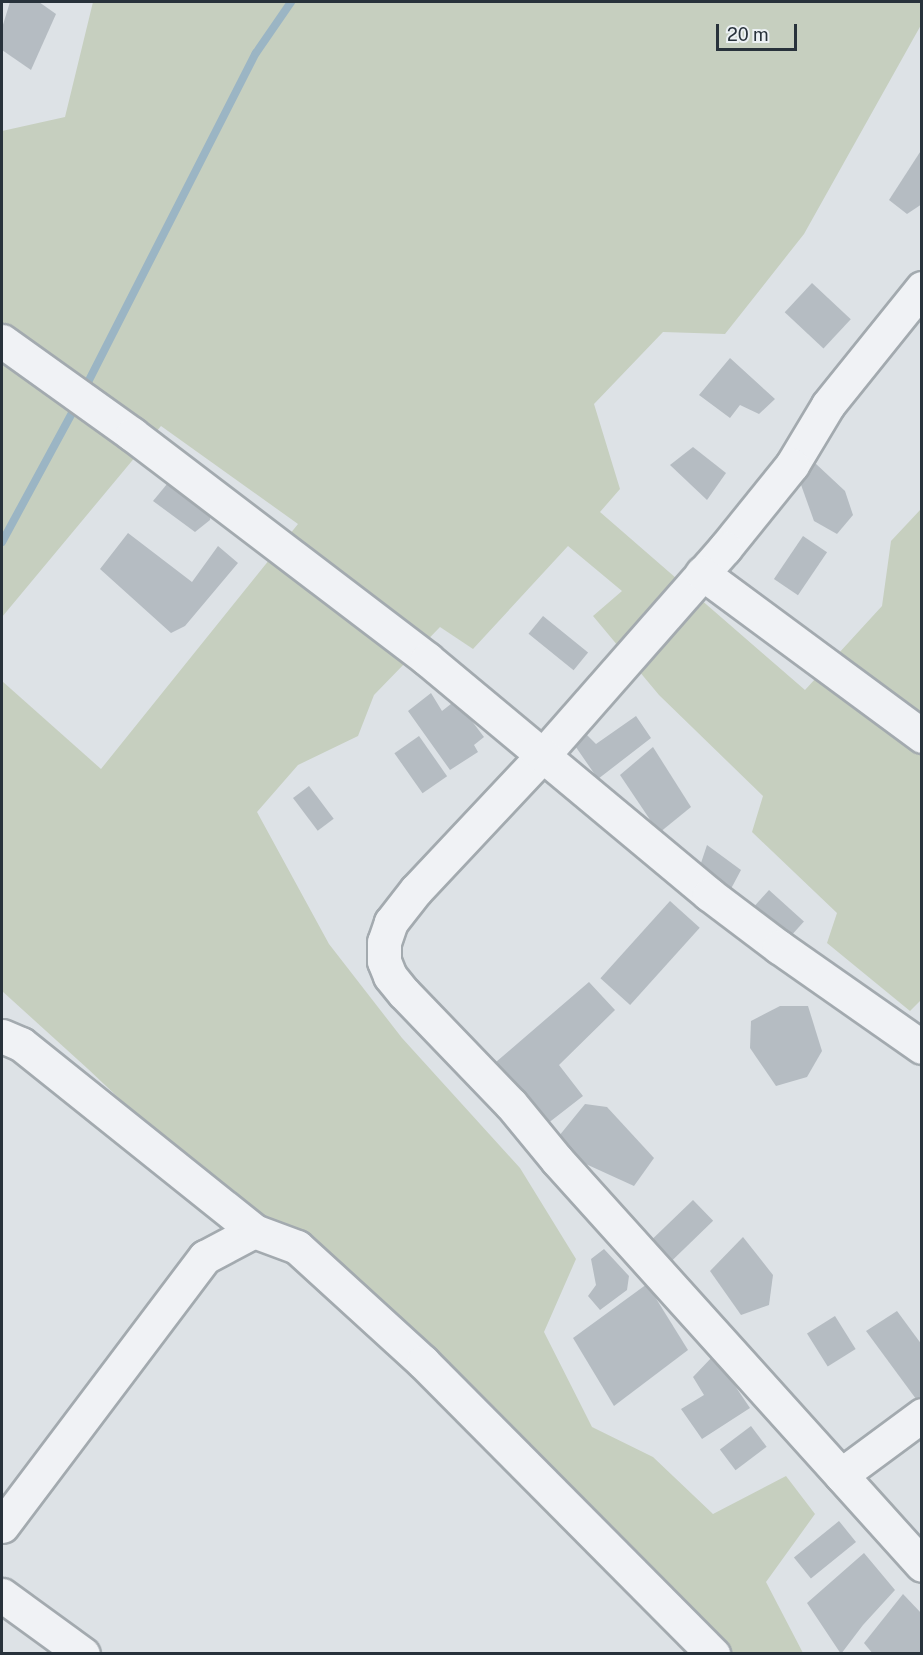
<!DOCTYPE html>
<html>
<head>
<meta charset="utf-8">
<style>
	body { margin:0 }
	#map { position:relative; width:923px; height:1655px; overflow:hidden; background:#dde2e6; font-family:"Public Sans",sans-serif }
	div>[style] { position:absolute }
	.green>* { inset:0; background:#c6cfbf }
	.stream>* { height:8px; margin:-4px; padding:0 4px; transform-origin:4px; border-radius:4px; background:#9bb5c4 }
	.building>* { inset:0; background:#b5bcc2; transform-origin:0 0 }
	.roads { filter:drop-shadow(2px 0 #a3aaaf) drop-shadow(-2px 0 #a3aaaf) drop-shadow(0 2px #a3aaaf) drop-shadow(0 -2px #a3aaaf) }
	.minor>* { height:33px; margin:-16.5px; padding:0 16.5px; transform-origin:16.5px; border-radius:16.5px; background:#f0f2f5 }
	span { translate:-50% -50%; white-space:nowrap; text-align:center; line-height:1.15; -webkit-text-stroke:6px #ecf1f4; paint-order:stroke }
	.frame { position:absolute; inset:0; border:3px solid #28323b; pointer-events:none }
	.scale { position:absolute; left:716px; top:24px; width:81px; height:27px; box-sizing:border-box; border:3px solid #28323b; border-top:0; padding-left:8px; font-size:18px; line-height:21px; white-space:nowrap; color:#28323b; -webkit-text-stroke:4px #ecf1f4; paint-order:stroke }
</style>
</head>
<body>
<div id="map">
	<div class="green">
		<i style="clip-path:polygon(93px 2px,921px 2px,921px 25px,804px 234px,725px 334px,663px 332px,594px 404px,620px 489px,600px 512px,805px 690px,882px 606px,891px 541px,921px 509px,921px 1000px,910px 1011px,827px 943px,837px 913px,752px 832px,763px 796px,659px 695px,593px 616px,622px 591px,568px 546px,473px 649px,440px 627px,374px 695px,358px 736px,298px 765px,257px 812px,329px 944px,402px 1038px,520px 1168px,576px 1259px,544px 1332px,592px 1427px,653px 1457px,713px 1514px,786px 1476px,815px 1514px,766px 1582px,803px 1653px,691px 1653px,480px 1439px,88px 1069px,2px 991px,2px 681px,101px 769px,298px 524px,161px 426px,2px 617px,2px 131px,65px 117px)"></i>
	</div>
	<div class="stream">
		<i style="left:84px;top:390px;width:378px;rotate:-63deg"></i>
		<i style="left:256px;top:53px;width:62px;rotate:-55.5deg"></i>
		<i style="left:2px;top:542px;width:157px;rotate:-61.5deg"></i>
	</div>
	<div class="building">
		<i style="clip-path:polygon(10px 2px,39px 2px,56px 14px,31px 70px,2px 50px,2px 28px)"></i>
		<i style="clip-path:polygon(922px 149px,922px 204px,907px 214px,889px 200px)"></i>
		<i style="left:812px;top:283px;width:53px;height:40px;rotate:43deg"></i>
		<i style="clip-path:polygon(730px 358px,775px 399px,759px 414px,740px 405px,730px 418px,699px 395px)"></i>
		<i style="clip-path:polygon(693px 447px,726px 473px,707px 500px,670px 465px)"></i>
		<i style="clip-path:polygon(815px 463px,845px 491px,853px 515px,837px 534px,814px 521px,800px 482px)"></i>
		<i style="clip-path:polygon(172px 478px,211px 509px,210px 520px,195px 532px,153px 501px)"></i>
		<i style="clip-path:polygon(128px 533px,192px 582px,218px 546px,238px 563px,185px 626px,171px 633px,100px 569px)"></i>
		<i style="left:803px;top:536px;width:29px;height:52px;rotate:34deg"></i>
		<i style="left:543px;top:616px;width:58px;height:23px;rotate:39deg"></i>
		<i style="clip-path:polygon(431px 693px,442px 711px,456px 700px,484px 737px,474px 745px,478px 752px,450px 770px,408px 711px)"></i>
		<i style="clip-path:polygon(636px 716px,651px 738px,598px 779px,571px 740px,584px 732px,596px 744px)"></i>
		<i style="left:419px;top:736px;width:49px;height:30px;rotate:55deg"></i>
		<i style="clip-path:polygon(653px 747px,691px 807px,659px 833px,620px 775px)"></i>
		<i style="left:309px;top:786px;width:41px;height:20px;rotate:53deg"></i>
		<i style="clip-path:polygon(707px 845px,741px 870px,725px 900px,696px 878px)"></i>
		<i style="left:769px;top:890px;width:47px;height:31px;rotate:42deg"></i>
		<i style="left:670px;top:901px;width:40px;height:104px;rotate:42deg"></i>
		<i style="clip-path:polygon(589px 982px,615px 1010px,559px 1065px,583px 1096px,547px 1124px,496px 1062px)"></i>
		<i style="clip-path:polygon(780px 1006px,808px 1006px,822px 1051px,807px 1077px,776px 1086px,750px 1048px,751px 1021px)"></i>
		<i style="clip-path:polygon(585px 1104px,607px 1107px,654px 1158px,634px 1186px,577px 1160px,559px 1136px)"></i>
		<i style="left:693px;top:1200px;width:29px;height:61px;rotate:46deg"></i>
		<i style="clip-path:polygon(743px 1237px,773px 1275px,769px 1305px,741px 1315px,710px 1271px)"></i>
		<i style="clip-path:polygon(604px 1249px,629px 1276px,627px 1290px,600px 1310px,588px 1296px,596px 1285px,591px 1259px)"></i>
		<i style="clip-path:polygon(647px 1284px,688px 1350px,614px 1406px,573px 1338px)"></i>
		<i style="clip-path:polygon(897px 1311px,922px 1345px,922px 1401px,919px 1403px,866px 1331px)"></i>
		<i style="left:835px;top:1316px;width:39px;height:33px;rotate:58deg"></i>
		<i style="clip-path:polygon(714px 1355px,750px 1408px,702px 1439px,681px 1409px,704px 1395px,693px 1377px)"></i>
		<i style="left:751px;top:1426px;width:26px;height:39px;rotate:53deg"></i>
		<i style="left:839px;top:1521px;width:27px;height:58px;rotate:51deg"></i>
		<i style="clip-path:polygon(864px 1553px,895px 1590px,863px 1625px,841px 1654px,807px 1603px)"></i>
		<i style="clip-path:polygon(903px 1594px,922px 1614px,922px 1654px,873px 1654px,864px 1643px)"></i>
	</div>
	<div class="roads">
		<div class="minor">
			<i style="left:922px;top:288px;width:150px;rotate:128.8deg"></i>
			<i style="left:828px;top:405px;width:70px;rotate:121deg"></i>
			<i style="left:792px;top:465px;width:107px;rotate:128.9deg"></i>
			<i style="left:725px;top:548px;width:277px;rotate:131.3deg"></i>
			<i style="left:542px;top:756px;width:184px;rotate:133.2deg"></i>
			<i style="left:416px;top:890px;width:41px;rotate:128deg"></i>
			<i style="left:391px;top:922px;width:21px;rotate:109deg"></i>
			<i style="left:384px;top:942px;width:19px;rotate:90deg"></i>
			<i style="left:384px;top:961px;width:16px;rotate:68deg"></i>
			<i style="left:390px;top:976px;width:22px;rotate:51deg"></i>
			<i style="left:404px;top:993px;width:154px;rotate:46.1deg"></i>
			<i style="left:511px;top:1104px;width:72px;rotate:50.6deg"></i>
			<i style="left:557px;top:1160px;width:545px;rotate:47.97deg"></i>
			<i style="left:2px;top:341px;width:160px;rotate:35.6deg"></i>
			<i style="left:132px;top:434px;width:371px;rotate:37.3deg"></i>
			<i style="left:427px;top:659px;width:367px;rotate:39.8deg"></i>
			<i style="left:709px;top:894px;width:88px;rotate:37.1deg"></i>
			<i style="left:779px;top:947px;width:174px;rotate:35deg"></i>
			<i style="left:702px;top:573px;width:274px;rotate:36.5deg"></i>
			<i style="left:2px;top:1036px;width:21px;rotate:23deg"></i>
			<i style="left:21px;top:1044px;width:299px;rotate:38.7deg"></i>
			<i style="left:841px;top:1475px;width:101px;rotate:-36.5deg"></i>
			<i style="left:2px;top:1526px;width:337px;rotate:-53deg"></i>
			<i style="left:205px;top:1257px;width:55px;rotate:-28deg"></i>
			<i style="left:254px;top:1231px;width:46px;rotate:20.4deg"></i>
			<i style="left:297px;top:1247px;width:171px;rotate:42.4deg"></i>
			<i style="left:423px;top:1362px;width:412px;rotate:45.2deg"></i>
			<i style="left:2px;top:1595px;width:100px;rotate:36.1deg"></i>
		</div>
	</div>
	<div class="frame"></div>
	<div class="scale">20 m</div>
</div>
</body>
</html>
